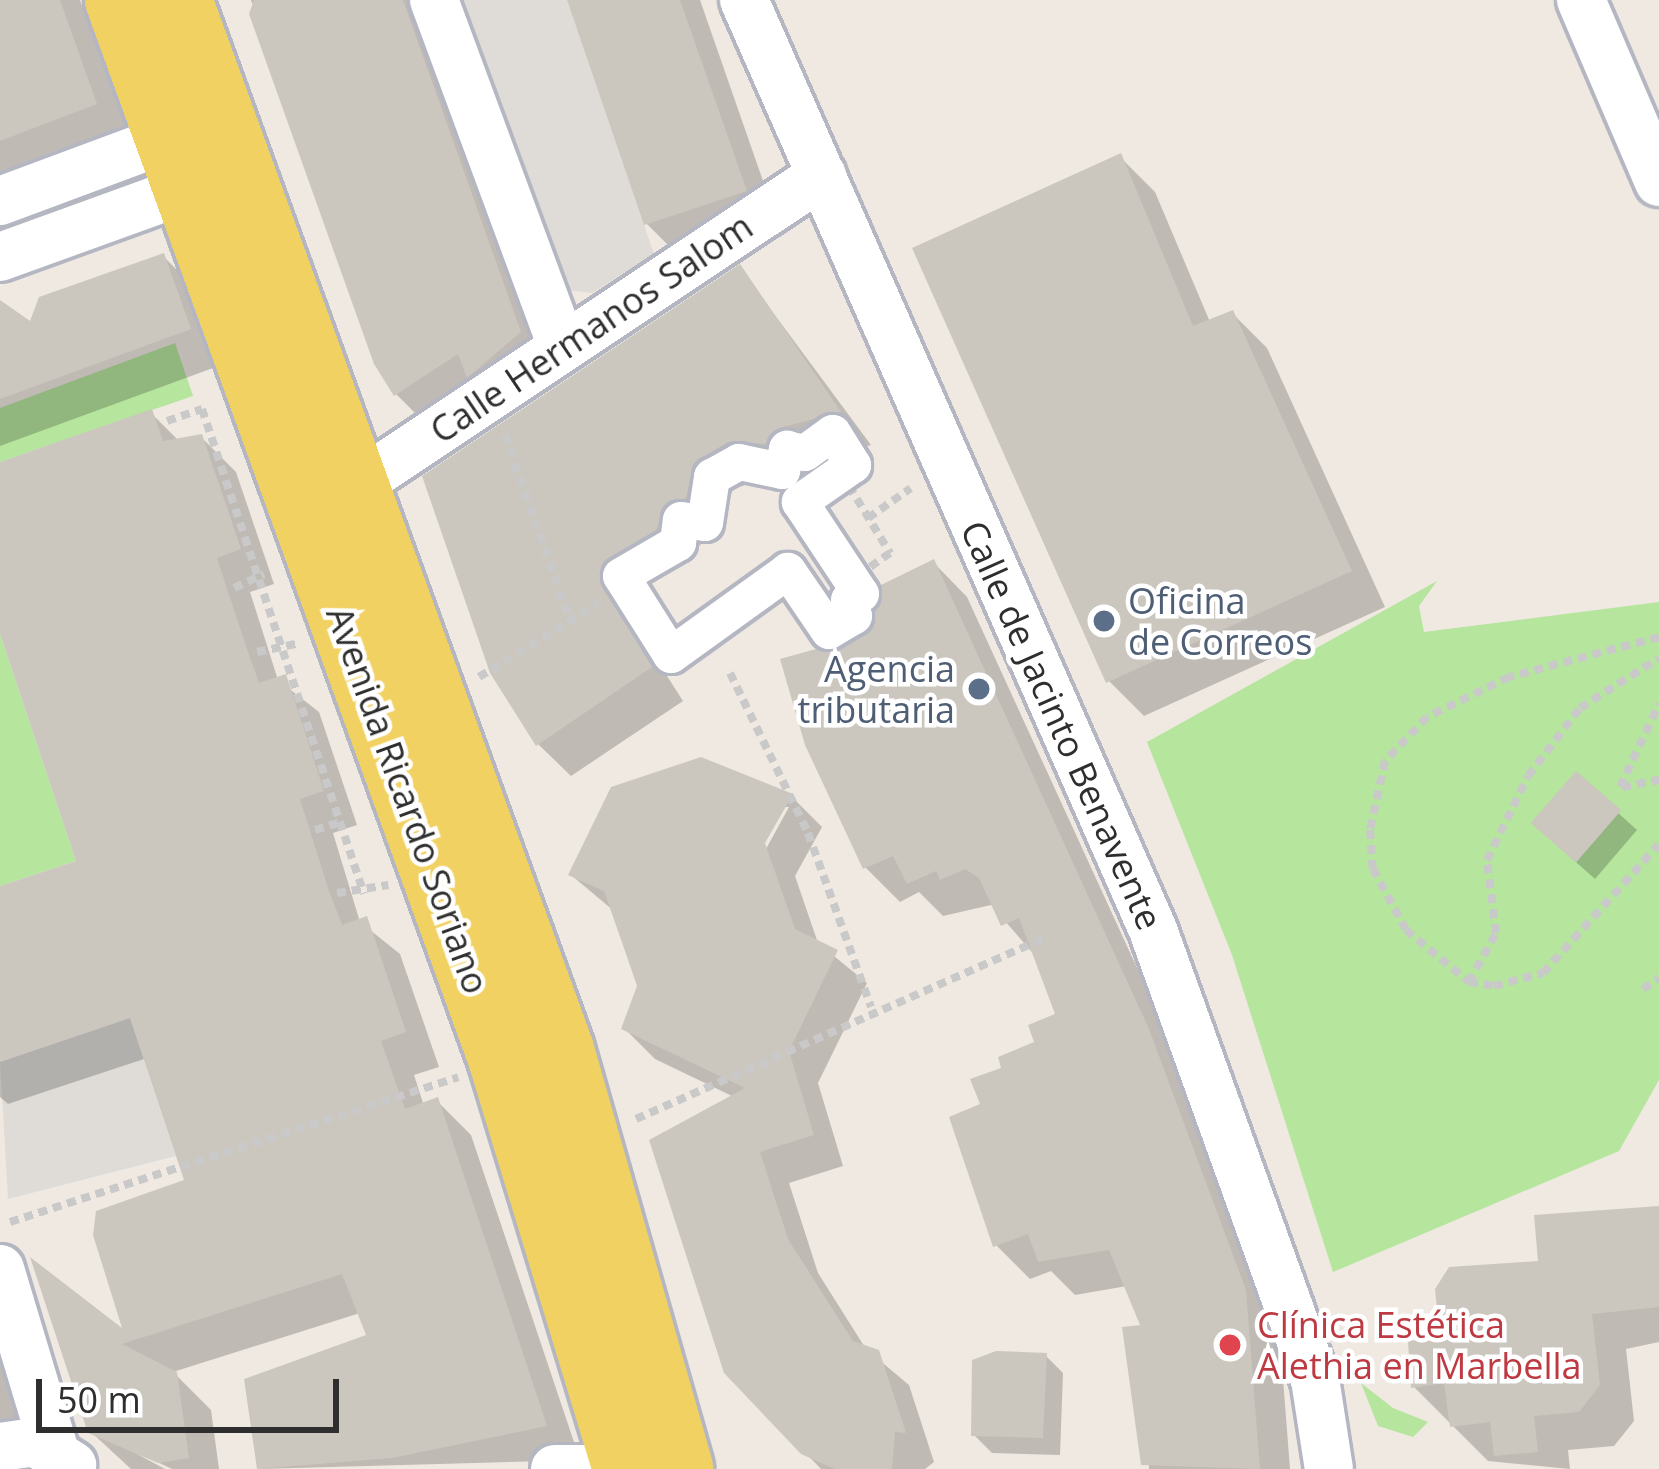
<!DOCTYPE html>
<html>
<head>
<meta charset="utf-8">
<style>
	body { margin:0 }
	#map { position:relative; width:1659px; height:1469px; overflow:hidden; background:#efe9e1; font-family:"Open Sans",sans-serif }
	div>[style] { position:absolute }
	.green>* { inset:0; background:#b6e59e }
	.plaza>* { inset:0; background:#dfdcd8 }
	.shadow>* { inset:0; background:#0003 }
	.building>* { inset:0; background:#cbc7bf; transform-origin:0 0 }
	.path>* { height:8px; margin-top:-4px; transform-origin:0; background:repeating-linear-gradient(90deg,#c9c9c9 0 9px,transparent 0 15px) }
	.roads { filter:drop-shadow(3px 0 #b4b7c1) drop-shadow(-3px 0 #b4b7c1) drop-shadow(0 3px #b4b7c1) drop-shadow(0 -3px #b4b7c1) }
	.pedestrian>* { height:36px; margin:-18px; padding:0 18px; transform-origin:18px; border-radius:18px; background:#fff }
	.minor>* { height:48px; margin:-24px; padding:0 24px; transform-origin:24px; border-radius:24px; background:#fff }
	.primary>* { height:66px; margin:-33px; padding:0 33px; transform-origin:33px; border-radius:33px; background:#f2d163 }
	.dots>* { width:33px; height:33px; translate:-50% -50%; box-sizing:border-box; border:6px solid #fff; border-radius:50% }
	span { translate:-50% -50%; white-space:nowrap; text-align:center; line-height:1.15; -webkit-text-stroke:9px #fff; paint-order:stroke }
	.street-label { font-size:36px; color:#2e2e2e }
	.service-label { font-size:36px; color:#4e5e75 }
	.left { translate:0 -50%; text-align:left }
	.right { translate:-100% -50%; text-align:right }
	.health-label { font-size:36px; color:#be3a42 }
	.scale { position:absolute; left:36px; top:1379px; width:303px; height:54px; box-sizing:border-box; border:6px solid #2e2e2e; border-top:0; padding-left:15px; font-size:36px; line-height:42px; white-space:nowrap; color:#2e2e2e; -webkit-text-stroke:9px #fff; paint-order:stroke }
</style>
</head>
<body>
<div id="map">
	<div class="green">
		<i style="clip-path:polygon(175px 343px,193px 396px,0 462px,0 408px)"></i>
		<i style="clip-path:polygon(1437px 581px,1419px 606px,1424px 632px,1659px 602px,1659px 1080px,1619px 1151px,1333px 1272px,1232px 955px,1147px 742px)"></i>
		<i style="clip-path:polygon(0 634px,76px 861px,0 886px)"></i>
		<i style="clip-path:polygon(1361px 1383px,1393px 1408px,1428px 1422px,1413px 1437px,1378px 1426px)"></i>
	</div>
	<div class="plaza">
		<i style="clip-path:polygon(443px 0,567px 0,654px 254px,592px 293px,566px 290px)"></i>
		<i style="clip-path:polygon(130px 1018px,176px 1156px,8px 1199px,0 1062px)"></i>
	</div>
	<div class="shadow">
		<i style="clip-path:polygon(0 0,80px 0,130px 139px,0 188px)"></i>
		<i style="clip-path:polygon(251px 0,440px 0,554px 368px,431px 429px,396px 394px)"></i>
		<i style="clip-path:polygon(570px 0,700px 0,778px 224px,680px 257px,647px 224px)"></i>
		<i style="clip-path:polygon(1120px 157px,1155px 192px,1210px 322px,1232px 313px,1267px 348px,1385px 607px,1144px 716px,1109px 681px)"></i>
		<i style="clip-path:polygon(163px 256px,199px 292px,224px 364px,0 446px,0 314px,31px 325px)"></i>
		<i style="clip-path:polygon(740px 268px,871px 445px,733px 489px,718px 531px,633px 597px,633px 623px,683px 701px,571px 776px,538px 744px,425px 477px)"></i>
		<i style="clip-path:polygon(151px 413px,179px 441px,201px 437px,236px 472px,274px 584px,250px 592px,278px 680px,319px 712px,357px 825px,333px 833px,360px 922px,400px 954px,439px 1067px,414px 1075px,424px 1106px,437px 1101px,471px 1135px,580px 1460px,260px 1469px,248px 1381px,370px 1337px,360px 1313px,173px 1372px,211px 1410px,219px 1469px,172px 1469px,113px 1441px,165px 1469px,131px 1469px,91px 1432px,36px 1266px,128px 1336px,188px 1182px,147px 1058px,8px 1104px,0 1097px,0 896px,80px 862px,0 625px,0 465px)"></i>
		<i style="clip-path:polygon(934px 563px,967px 597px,1182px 1066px,1279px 1327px,1290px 1469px,1149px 1469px,1145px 1328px,1127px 1286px,1075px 1295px,1051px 1271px,1030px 1279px,996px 1245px,984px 1106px,1059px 1016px,1038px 959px,991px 905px,943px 916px,919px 892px,900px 902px,866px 868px,868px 638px)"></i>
		<i style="clip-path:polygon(1576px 775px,1637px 830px,1595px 879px,1552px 841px)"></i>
		<i style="clip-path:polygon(evenodd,791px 796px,822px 827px,795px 876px,818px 943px,867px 983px,818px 1083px,843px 1166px,789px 1183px,818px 1273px,866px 1349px,909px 1385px,934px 1462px,925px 1469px,821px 1469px,727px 1371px,734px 1097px,655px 1059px,624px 1028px,640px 986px,614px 911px,571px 875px,791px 796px,782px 807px,789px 807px,761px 858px,755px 855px,782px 807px)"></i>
		<i style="clip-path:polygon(1659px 1207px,1659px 1342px,1626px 1349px,1634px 1421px,1614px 1446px,1568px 1450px,1570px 1469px,1488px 1461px,1414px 1387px,1444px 1341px,1541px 1264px)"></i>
		<i style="clip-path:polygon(0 1316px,30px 1436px,0 1441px)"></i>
		<i style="clip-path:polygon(1046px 1356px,1063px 1373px,1060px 1455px,992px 1453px,974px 1435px)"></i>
	</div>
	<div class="building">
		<i style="clip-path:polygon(0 0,60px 0,97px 104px,0 141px)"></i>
		<i style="clip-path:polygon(254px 0,403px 0,521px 332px,467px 378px,458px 354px,394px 396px,374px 364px,249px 14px)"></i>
		<i style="clip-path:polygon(567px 0,680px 0,747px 191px,644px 225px)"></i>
		<i style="clip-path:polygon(1121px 153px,1193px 326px,1233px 310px,1352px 571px,1106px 683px,912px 248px)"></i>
		<i style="clip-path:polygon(164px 253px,191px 329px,0 399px,0 300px,30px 321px,39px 297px)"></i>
		<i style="clip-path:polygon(740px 264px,841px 412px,779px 428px,765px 444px,728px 442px,694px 463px,686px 498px,664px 506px,657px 529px,599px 575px,652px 667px,536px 746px,490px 673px,422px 476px)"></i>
		<i style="clip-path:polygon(152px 409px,163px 441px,202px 434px,241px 549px,217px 558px,246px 646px,259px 683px,286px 674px,324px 791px,300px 799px,328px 888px,342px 925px,367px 916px,406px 1032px,381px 1041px,405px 1109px,438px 1097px,547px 1426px,392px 1458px,257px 1469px,244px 1379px,366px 1335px,342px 1274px,122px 1344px,177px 1372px,189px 1458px,158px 1463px,88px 1433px,30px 1257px,122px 1328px,93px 1235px,96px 1211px,184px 1180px,130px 1018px,0 1062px,0 886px,76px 861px,0 634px,0 462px)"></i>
		<i style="clip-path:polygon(934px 559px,1149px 1029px,1246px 1290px,1260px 1469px,1141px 1465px,1122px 1327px,1140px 1325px,1109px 1250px,1038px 1262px,1028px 1234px,993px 1247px,949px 1117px,980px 1104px,970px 1079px,1001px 1068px,998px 1057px,1034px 1042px,1028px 1025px,1055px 1014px,1019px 918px,1001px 926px,979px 878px,965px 869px,940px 880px,936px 871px,907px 884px,893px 856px,863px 869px,805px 745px,780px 659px,866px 635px,881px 585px)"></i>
		<i style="clip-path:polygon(701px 757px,793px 794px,765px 843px,795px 929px,838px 950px,789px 1051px,814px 1135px,760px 1152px,788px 1239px,853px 1341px,879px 1350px,906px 1433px,895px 1432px,892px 1469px,835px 1469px,801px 1454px,724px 1373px,649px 1140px,745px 1088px,621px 1029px,637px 986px,625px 951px,604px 891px,568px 875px,611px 787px)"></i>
		<i style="left:1576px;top:771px;width:60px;height:69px;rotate:41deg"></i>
		<i style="clip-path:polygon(1659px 1206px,1659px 1307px,1592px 1314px,1600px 1385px,1579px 1412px,1534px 1416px,1538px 1452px,1494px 1456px,1490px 1422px,1450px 1427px,1444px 1383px,1411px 1388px,1408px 1341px,1440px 1338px,1435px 1289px,1449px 1267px,1538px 1261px,1534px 1215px)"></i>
		<i style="clip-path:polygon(996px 1351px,1047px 1353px,1043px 1438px,971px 1436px,972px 1360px)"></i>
	</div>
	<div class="path">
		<i style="left:202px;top:409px;width:511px;rotate:71.53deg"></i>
		<i style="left:167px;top:421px;width:37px;rotate:-19deg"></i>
		<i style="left:505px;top:435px;width:197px;rotate:70.7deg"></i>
		<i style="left:849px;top:486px;width:79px;rotate:58.5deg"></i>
		<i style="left:890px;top:553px;width:37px;rotate:145deg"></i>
		<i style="left:860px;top:574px;width:79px;rotate:-122.1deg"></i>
		<i style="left:818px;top:507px;width:37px;rotate:-34deg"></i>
		<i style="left:868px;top:518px;width:52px;rotate:-34.9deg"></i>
		<i style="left:234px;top:588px;width:33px;rotate:-25deg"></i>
		<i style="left:1659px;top:637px;width:155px;rotate:165.1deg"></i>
		<i style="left:1509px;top:677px;width:91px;rotate:154deg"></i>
		<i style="left:1427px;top:717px;width:61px;rotate:133.7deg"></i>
		<i style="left:1385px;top:761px;width:71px;rotate:102.3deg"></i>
		<i style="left:1370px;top:830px;width:39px;rotate:86deg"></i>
		<i style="left:1373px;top:869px;width:69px;rotate:61.6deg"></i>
		<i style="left:1406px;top:930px;width:82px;rotate:39.5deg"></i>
		<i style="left:1469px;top:982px;width:25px;rotate:9deg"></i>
		<i style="left:1494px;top:986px;width:51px;rotate:-14.9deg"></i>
		<i style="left:1543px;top:973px;width:173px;rotate:-48deg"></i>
		<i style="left:257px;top:652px;width:44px;rotate:-11.8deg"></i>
		<i style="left:730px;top:673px;width:178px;rotate:64deg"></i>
		<i style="left:808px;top:833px;width:185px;rotate:70.1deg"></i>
		<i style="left:479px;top:677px;width:141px;rotate:-31.7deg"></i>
		<i style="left:1620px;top:787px;width:92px;rotate:-64.8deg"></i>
		<i style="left:1622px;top:787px;width:38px;rotate:-11deg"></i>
		<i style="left:315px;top:830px;width:27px;rotate:-17deg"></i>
		<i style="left:337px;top:893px;width:52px;rotate:-8.9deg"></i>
		<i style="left:1469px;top:982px;width:56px;rotate:-61.1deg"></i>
		<i style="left:1496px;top:933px;width:74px;rotate:-97deg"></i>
		<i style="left:1487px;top:860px;width:93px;rotate:-64deg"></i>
		<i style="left:1528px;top:776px;width:86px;rotate:-52.6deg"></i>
		<i style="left:1580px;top:708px;width:93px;rotate:-32.3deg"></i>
		<i style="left:1643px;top:989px;width:19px;rotate:-35deg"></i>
		<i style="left:636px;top:1119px;width:449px;rotate:-23.9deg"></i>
		<i style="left:10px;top:1222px;width:471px;rotate:-17.9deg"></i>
	</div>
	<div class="roads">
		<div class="pedestrian">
			<i style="left:833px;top:433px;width:38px;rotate:58deg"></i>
			<i style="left:853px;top:465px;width:65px;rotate:145.1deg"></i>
			<i style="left:800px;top:502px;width:110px;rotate:56.5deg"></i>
			<i style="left:861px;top:594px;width:13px;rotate:153deg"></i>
			<i style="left:849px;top:600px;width:17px;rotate:73deg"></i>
			<i style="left:854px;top:616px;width:29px;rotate:149deg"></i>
			<i style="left:829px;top:631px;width:73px;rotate:-124.3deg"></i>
			<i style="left:788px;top:571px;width:144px;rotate:144.3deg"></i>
			<i style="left:671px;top:655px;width:93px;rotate:-122.3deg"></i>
			<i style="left:621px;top:576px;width:66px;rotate:-30.1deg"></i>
			<i style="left:678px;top:543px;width:23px;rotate:-83deg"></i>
			<i style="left:681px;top:520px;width:24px;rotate:7deg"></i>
			<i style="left:705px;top:523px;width:47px;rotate:-81.3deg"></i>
			<i style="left:712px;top:477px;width:31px;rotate:-29deg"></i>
			<i style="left:739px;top:462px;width:44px;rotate:11.8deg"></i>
			<i style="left:782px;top:471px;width:23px;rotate:-77deg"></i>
			<i style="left:787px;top:449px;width:18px;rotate:13deg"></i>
			<i style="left:805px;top:453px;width:34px;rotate:-36deg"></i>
		</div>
		<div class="minor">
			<i style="left:434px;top:0;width:369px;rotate:69.7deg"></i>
			<i style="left:744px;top:0;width:1016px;rotate:66.26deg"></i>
			<i style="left:1153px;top:930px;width:477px;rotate:70.2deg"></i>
			<i style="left:1315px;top:1379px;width:91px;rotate:81.2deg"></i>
			<i style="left:1581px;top:0;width:198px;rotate:66.8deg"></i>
			<i style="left:0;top:201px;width:180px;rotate:-20.4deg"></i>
			<i style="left:0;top:257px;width:200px;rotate:-19.9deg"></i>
			<i style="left:360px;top:483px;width:555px;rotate:-33.69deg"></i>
			<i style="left:0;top:1269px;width:209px;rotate:73.3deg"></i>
			<i style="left:0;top:1447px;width:35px;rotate:-8deg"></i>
			<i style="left:35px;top:1442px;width:44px;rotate:31.9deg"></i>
			<i style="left:555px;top:1469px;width:41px"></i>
		</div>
		<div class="primary">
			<i style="left:118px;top:0;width:1125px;rotate:70.1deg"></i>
			<i style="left:501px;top:1058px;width:430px;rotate:73.1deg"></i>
			<i style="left:179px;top:0;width:1117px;rotate:70.01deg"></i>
			<i style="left:561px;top:1050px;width:436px;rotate:74.1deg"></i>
		</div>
	</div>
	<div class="dots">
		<i style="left:1104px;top:621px;background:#5c6f8a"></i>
		<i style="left:979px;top:689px;background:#5c6f8a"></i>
		<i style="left:1230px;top:1345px;background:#e0444e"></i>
	</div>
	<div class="street-label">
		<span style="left:591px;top:328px;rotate:-34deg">Calle Hermanos Salom</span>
		<span style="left:1062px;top:725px;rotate:66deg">Calle de Jacinto Benavente</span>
		<span style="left:408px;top:800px;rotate:70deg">Avenida Ricardo Soriano</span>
	</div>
	<div class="service-label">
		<span class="left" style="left:1128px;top:621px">Oficina<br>de Correos</span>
		<span class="right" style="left:955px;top:689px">Agencia<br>tributaria</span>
	</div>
	<div class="health-label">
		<span class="left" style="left:1257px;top:1345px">Clínica Estética<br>Alethia en Marbella</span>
	</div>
	<div class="scale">50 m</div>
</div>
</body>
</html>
